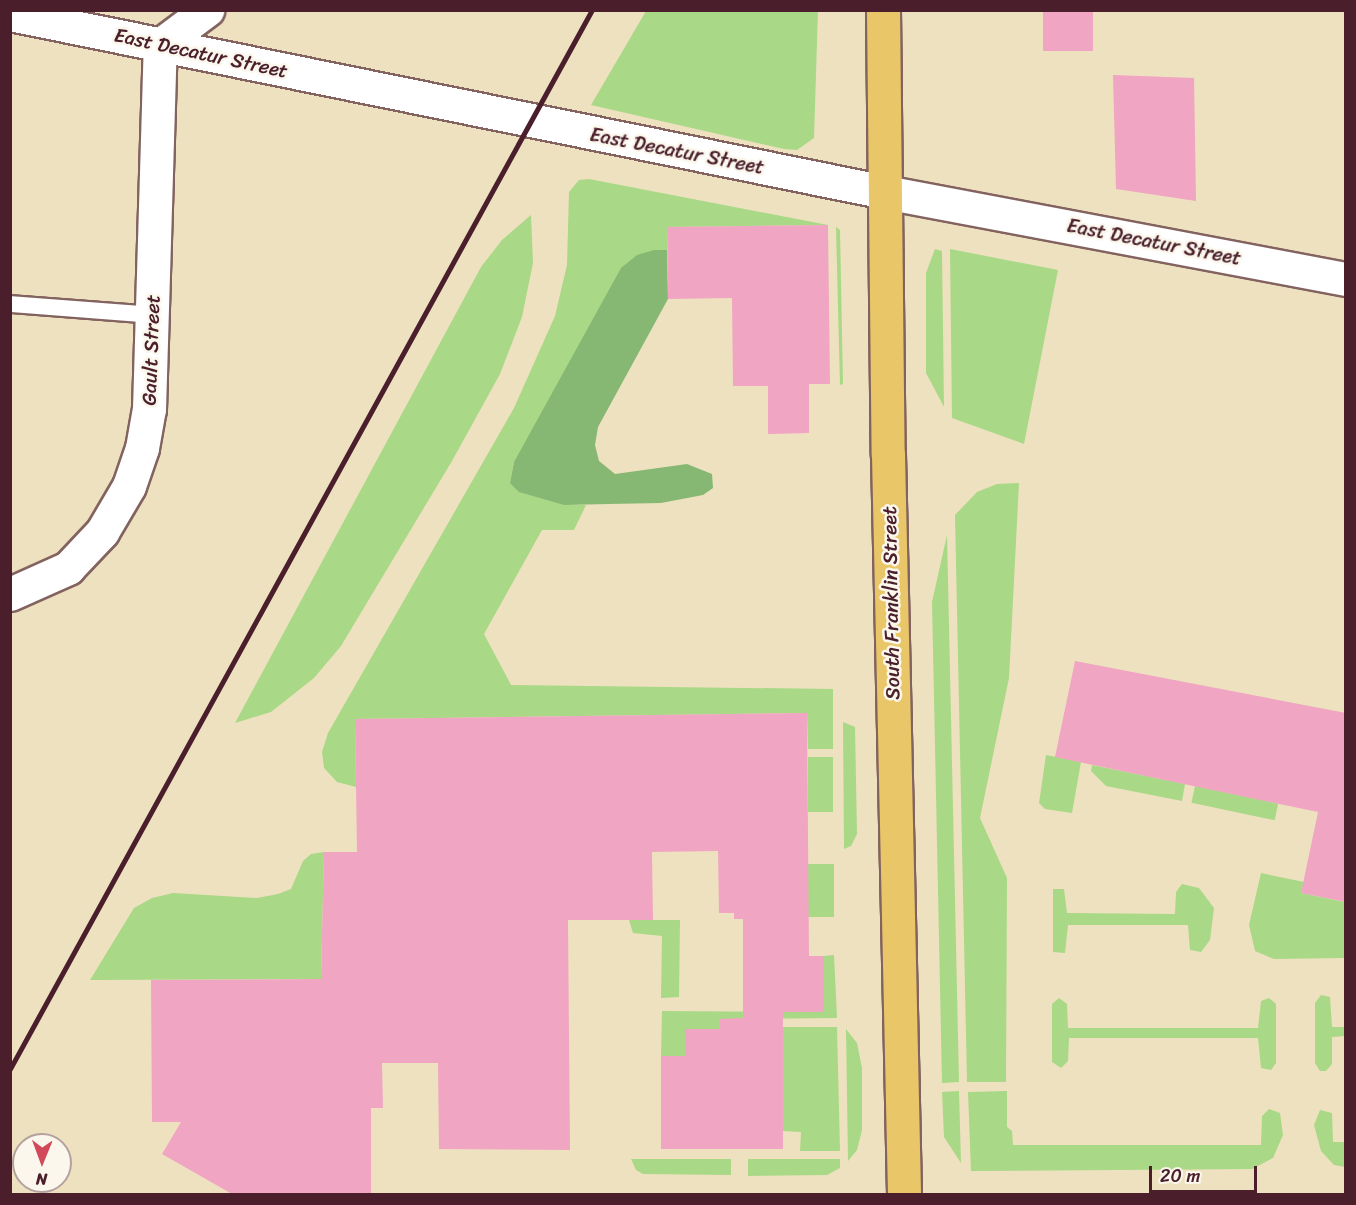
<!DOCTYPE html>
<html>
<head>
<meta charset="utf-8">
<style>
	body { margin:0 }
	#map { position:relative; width:1356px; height:1205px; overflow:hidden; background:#eee1c0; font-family:Sriracha,sans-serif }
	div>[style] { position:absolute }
	.green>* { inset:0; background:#a9d886; transform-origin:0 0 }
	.forest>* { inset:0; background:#86b873 }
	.building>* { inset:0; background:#f0a5c2; transform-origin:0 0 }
	.roads { filter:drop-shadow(2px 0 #83635f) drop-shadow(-2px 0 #83635f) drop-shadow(0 2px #83635f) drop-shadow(0 -2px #83635f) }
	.service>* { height:16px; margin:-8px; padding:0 8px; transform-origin:8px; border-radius:8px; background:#fff }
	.minor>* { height:33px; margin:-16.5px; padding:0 16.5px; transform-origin:16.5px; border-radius:16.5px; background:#fff }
	.tertiary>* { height:33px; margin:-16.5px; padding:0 16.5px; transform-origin:16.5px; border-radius:16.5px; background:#fff }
	.primary>* { height:33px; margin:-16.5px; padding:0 16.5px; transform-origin:16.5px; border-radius:16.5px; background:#e9c769 }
	.rail>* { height:4.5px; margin:-2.25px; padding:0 2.25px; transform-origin:2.25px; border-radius:2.25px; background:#4a1f2b }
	span { translate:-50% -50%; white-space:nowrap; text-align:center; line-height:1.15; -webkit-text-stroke:5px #fbf7ec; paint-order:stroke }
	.street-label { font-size:20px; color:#4a1f2b }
	.frame { position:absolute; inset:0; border:12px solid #4a1f2b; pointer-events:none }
	.north { position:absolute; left:12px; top:1133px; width:60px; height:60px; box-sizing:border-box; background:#fbf7ec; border:2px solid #b4a19f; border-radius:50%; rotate:181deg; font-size:16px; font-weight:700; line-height:24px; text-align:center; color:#4a1f2b }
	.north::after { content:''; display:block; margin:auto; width:21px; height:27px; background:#d1495b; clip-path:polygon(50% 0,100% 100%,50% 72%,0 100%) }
	.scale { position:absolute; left:1149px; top:1166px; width:108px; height:27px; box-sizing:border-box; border:3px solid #4a1f2b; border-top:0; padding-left:8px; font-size:18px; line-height:21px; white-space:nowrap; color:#4a1f2b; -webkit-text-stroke:4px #fbf7ec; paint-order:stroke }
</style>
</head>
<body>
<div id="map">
	<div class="green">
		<i style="clip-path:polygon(646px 11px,818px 11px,814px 138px,797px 150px,784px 149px,591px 105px)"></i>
		<i style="clip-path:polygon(589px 179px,828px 225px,667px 227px,667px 250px,654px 250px,514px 462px,510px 483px,564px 505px,586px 505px,574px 530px,542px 530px,484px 634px,511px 685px,833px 689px,833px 749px,808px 749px,807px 713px,355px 719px,356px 787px,337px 782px,324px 768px,322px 752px,328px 733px,514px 408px,555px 316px,567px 265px,569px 192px,579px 180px)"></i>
		<i style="clip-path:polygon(531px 215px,533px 263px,522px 317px,500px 374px,452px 461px,341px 646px,314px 678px,271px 712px,235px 723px,481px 267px,502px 240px)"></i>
		<i style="clip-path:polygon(836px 227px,840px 230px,843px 384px,840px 385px)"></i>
		<i style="clip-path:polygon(935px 249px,942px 251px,944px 407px,926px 373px,926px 273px)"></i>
		<i style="clip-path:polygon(950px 249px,1058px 270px,1024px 444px,952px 418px)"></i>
		<i style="clip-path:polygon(1019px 483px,1009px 678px,980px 818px,1007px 878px,1006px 1082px,967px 1082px,955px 515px,977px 492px,997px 484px)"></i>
		<i style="clip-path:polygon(947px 535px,959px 1082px,942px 1083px,932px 602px)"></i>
		<i style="clip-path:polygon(843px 722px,855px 727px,857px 834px,851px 846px,844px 849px)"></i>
		<i style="clip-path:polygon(1046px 755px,1081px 762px,1072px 813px,1045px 809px,1039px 803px)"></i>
		<i style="left:808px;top:757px;width:25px;height:55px"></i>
		<i style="clip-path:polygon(1092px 765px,1185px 784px,1182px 801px,1106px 786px,1091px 771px)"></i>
		<i style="left:1195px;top:786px;width:85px;height:17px;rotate:12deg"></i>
		<i style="clip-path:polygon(324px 852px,321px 979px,90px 980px,134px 908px,152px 898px,173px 893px,257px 898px,278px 894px,291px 889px,303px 861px,311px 854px)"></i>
		<i style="left:834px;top:864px;width:53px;height:27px;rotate:90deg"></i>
		<i style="clip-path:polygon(1261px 873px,1304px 882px,1301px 893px,1345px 902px,1345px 958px,1274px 959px,1255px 951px,1249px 925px)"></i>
		<i style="clip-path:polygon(1182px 884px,1199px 888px,1214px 908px,1210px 940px,1201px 952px,1190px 950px,1188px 925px,1068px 925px,1065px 953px,1053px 952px,1053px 889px,1064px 889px,1067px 913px,1175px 914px,1176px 892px)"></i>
		<i style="clip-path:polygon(629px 920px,680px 920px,679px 997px,661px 998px,662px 936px,633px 933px)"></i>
		<i style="clip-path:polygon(834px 955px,837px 1018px,720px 1019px,719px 1029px,685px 1029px,685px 1056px,661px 1056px,662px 1011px,824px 1012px,824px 956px)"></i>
		<i style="clip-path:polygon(1321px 995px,1330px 997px,1332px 1027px,1345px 1027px,1345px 1036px,1332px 1037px,1332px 1064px,1326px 1071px,1320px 1071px,1315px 1063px,1315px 1003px)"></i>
		<i style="clip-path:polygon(1059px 998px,1067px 1004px,1068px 1028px,1258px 1028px,1261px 1001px,1269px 998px,1276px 1004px,1276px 1063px,1271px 1070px,1261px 1068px,1258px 1038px,1069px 1038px,1068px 1061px,1061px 1068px,1052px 1062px,1052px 1004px)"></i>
		<i style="clip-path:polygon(783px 1027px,837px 1027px,840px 1151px,800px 1151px,801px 1132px,783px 1131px)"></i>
		<i style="clip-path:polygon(846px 1029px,857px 1043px,862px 1068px,862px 1130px,857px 1150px,848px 1161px)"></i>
		<i style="clip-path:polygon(959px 1091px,961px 1163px,944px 1137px,942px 1092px)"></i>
		<i style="clip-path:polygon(1007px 1091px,1007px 1127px,1012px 1131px,1013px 1145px,1261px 1145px,1262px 1116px,1269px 1109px,1280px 1113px,1283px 1135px,1273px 1158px,1252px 1169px,971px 1171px,968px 1092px)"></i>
		<i style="clip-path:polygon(1320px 1110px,1332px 1113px,1333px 1142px,1345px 1142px,1345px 1167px,1334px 1165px,1321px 1151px,1314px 1125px)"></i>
		<i style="clip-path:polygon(631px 1159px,731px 1159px,731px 1175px,643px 1174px,636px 1170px)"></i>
		<i style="clip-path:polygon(748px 1159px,840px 1159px,840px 1168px,827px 1175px,748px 1176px)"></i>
	</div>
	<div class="forest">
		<i style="clip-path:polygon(654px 250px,667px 250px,668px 299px,598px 427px,595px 445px,599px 461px,615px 474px,687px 464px,712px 474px,713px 488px,703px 495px,661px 503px,609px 504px,564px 505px,519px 492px,510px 483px,514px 462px,621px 268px,637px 255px)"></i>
	</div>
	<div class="building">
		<i style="left:1043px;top:10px;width:50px;height:41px"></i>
		<i style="clip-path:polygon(1113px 75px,1194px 78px,1196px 201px,1116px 189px)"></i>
		<i style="clip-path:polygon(828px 225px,830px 384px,809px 384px,809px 433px,768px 434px,768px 386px,733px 386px,732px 298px,668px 299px,667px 227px)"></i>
		<i style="clip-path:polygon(1075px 661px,1346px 713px,1346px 902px,1301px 893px,1318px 812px,1055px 757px)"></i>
		<i style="clip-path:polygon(807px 713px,809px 956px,824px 956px,824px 1012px,783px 1012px,783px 1149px,661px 1149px,661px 1056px,685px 1056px,685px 1029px,719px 1029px,719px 1019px,743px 1018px,743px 919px,734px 919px,734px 913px,719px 913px,718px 851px,652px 852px,653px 920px,568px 920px,570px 1150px,439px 1149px,438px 1063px,382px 1063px,383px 1108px,371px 1108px,371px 1194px,232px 1194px,162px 1154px,181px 1122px,152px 1122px,151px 980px,321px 979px,324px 852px,357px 852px,355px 719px)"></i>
	</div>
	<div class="roads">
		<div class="service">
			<i style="left:10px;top:304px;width:143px;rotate:4.4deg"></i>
		</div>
		<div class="minor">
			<i style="left:10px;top:14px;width:893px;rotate:11.5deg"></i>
			<i style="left:10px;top:594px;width:64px;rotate:-24.1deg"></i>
			<i style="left:68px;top:568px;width:50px;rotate:-46.6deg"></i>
			<i style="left:102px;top:532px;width:53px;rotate:-59.6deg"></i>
			<i style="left:129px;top:486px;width:40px;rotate:-71.1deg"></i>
			<i style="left:142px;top:448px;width:40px;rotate:-80deg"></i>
			<i style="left:149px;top:409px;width:364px;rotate:-88.3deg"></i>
			<i style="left:160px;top:45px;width:59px;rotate:-36.7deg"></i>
		</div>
		<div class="tertiary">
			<i style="left:885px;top:192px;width:469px;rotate:10.7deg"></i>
		</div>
		<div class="primary">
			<i style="left:883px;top:10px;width:444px;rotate:89.4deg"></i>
			<i style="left:888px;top:454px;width:740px;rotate:88.76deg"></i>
		</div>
	</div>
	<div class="rail">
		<i style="left:10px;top:1069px;width:1208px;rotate:-61.21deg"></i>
	</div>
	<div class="street-label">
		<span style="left:201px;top:53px;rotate:12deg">East Decatur Street</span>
		<span style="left:677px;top:151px;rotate:11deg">East Decatur Street</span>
		<span style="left:1154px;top:242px;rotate:11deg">East Decatur Street</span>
		<span style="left:151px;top:350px;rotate:-88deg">Gault Street</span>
		<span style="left:891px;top:603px;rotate:-91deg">South Franklin Street</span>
	</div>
	<div class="frame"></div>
	<div class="north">N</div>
	<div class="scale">20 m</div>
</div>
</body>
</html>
